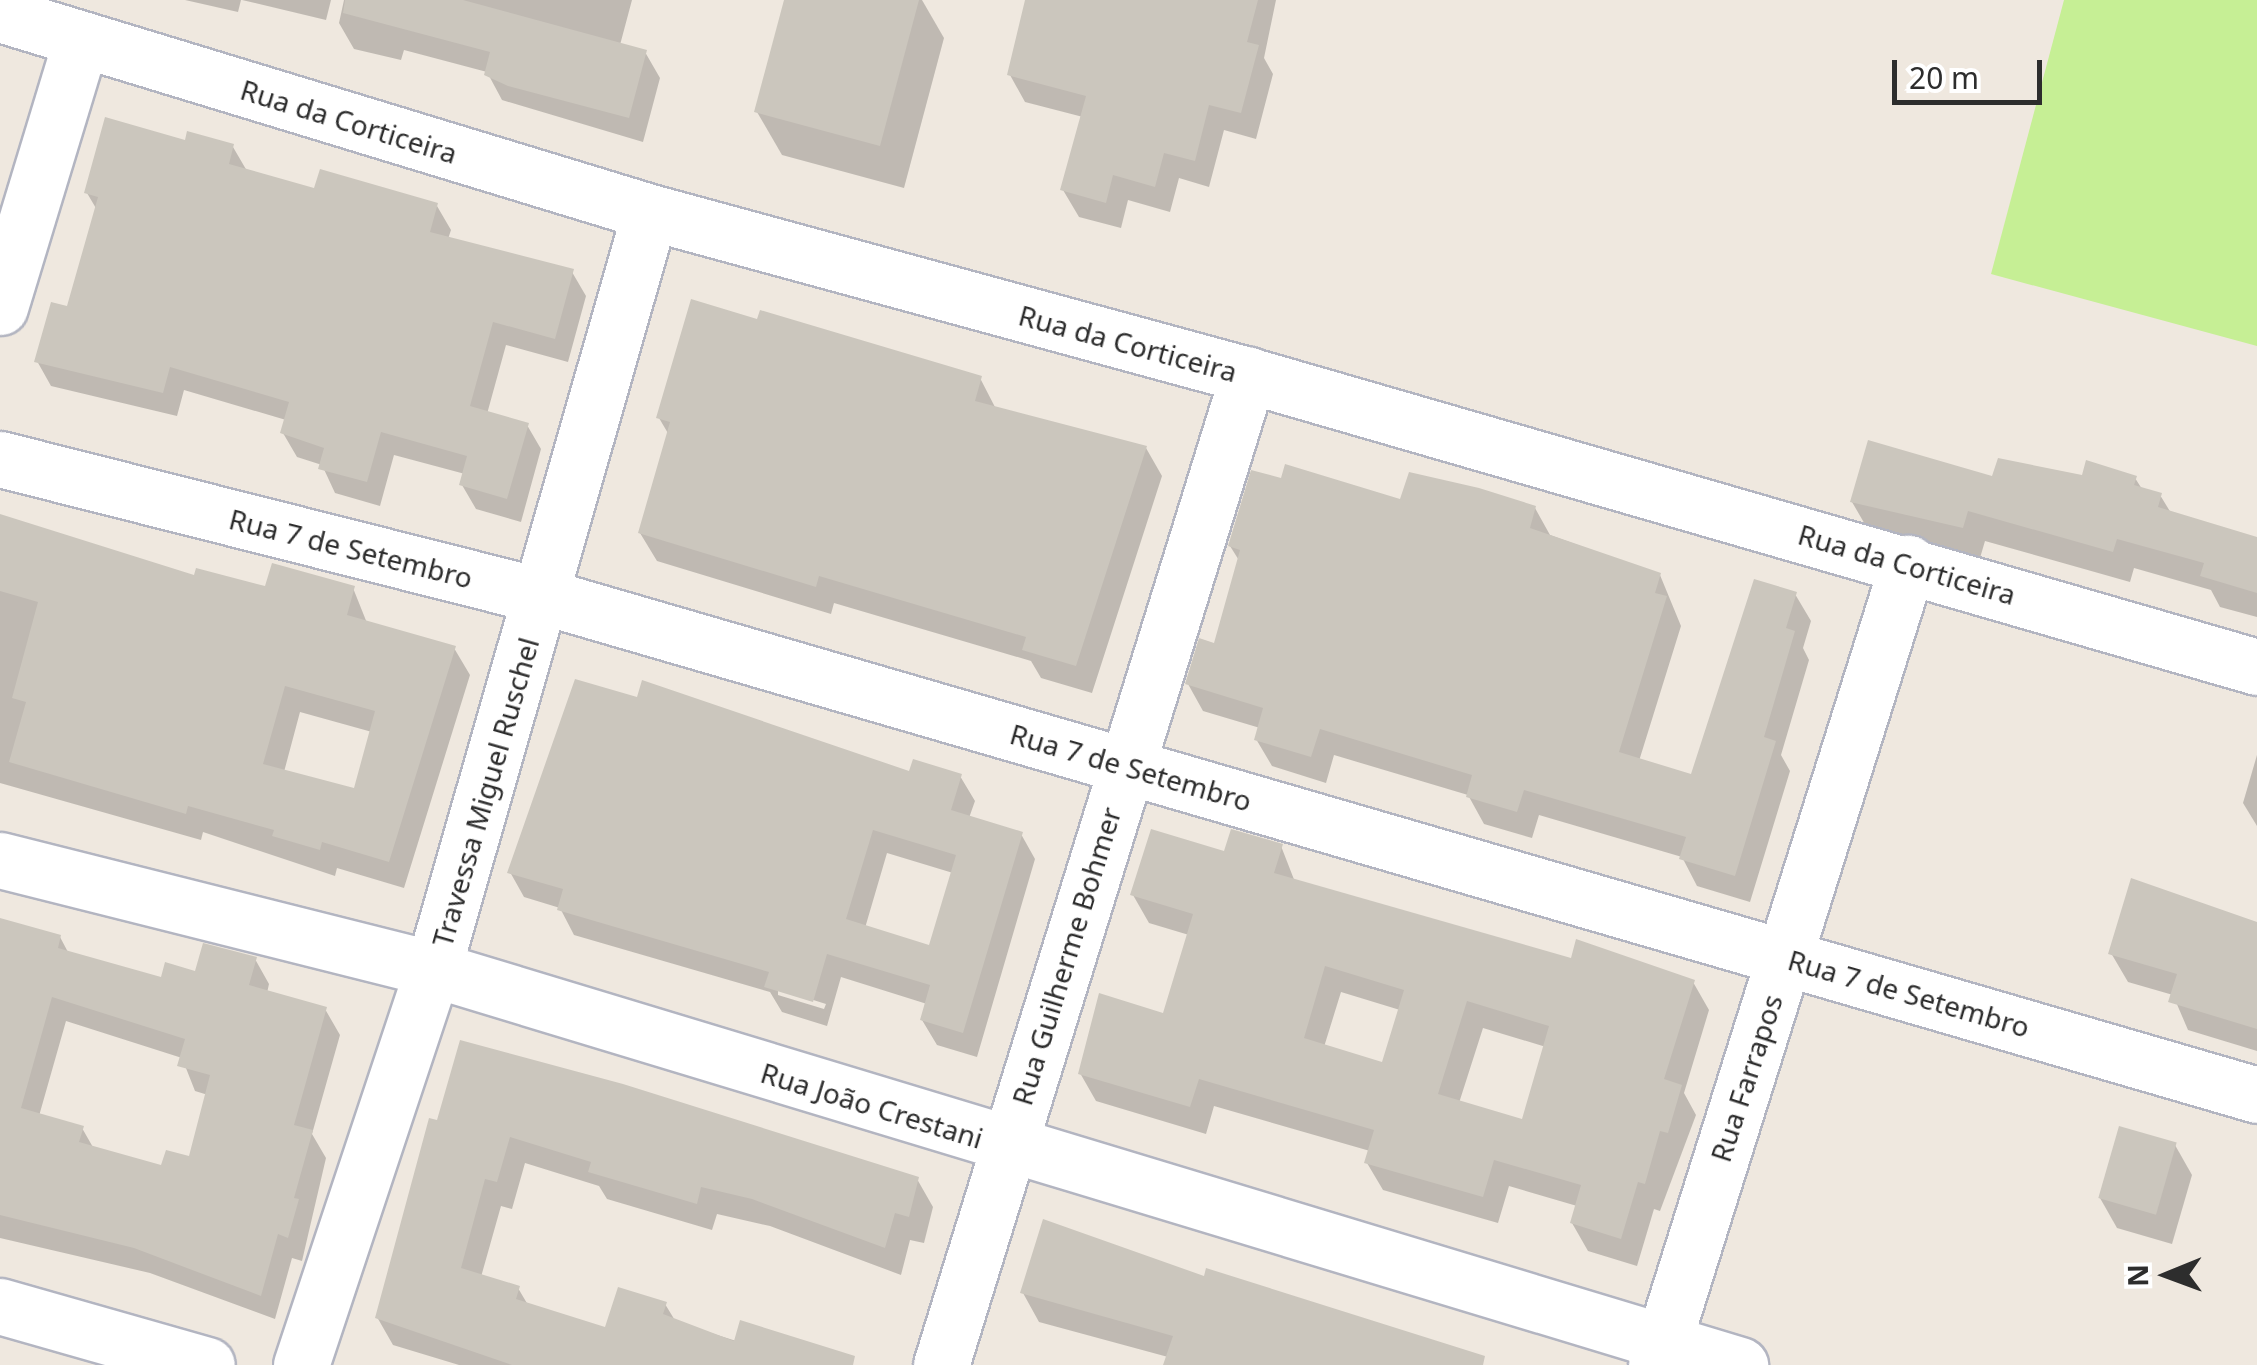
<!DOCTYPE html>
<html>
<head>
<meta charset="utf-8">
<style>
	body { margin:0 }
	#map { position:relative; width:2257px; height:1365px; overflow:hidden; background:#efe8df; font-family:"Noto Sans",sans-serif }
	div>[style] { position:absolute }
	.pitch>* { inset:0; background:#c6ef95 }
	.shadow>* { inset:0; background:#0003 }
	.building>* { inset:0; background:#cbc6bd; transform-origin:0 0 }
	.roads { filter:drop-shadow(2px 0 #b3b5c1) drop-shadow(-2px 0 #b3b5c1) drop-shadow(0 2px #b3b5c1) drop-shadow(0 -2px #b3b5c1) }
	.minor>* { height:55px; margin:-27.5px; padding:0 27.5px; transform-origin:27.5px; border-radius:27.5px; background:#fff }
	span { translate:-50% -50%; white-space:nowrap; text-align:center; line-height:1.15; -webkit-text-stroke:9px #fff; paint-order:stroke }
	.street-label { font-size:28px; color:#2d2d2d }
	.north { position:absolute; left:2117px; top:1225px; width:100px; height:100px; -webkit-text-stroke:8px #fff; paint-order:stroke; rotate:269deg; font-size:28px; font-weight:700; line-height:40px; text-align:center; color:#2d2d2d }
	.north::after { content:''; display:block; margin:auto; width:35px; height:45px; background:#2d2d2d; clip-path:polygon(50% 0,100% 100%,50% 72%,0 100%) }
	.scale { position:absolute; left:1892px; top:60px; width:150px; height:45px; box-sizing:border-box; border:5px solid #2d2d2d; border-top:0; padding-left:12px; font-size:30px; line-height:35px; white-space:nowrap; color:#2d2d2d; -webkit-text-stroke:8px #fff; paint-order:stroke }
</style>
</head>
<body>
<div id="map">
	<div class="pitch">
		<i style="clip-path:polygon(2064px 0,2257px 0,2257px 346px,1991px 274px)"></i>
	</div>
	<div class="shadow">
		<i style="clip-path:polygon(185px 0,241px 0,238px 12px)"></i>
		<i style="clip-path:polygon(242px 0,331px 0,326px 20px)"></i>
		<i style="clip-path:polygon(344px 0,632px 0,620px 45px,645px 52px,660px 78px,643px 142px,502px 100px,487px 72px,404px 50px,401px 60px,354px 49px,339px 23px)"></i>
		<i style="clip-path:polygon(786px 0,922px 0,944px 38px,904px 188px,782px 155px,757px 112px)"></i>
		<i style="clip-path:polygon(1031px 0,1276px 0,1264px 58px,1273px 74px,1256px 139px,1224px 130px,1209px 187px,1179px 178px,1170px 212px,1128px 200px,1121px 228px,1079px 217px,1063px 190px,1083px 117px,1025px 102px,1010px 75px)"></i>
		<i style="clip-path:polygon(186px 143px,233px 147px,247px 171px,316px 191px,437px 206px,451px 230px,448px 239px,572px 272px,586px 296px,568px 362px,506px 345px,487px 414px,527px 425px,541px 449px,521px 522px,476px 509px,462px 485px,465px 474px,394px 455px,380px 506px,335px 493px,322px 465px,297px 457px,283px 433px,286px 420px,184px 390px,177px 416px,51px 386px,37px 361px,68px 309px,97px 210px,87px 193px)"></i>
		<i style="clip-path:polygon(759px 322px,980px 378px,996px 409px,1146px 448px,1162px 476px,1092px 693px,1041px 678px,1031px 661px,834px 603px,831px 614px,657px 561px,640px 533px,669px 435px,659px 418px)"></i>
		<i style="clip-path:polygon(2135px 478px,2142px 489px,2160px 495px,2171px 513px,2257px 539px,2257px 617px,2220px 607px,2211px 590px,2134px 568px,2130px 582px,1985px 541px,1980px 558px,1870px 533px,1852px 502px,1994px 479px)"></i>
		<i style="clip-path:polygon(1402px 502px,1535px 508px,1550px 535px,1660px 575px,1681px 626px,1639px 761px,1693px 777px,1795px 594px,1811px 621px,1803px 648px,1809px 660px,1781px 755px,1790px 771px,1750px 902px,1697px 886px,1682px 857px,1539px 815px,1532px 838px,1484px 824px,1468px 795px,1334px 755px,1326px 783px,1272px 766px,1256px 739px,1260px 728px,1203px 711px,1188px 684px,1216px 646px,1240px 562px,1230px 546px)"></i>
		<i style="clip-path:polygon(evenodd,0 517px,196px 578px,267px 589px,353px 588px,367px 623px,454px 648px,470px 675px,404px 888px,337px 868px,335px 876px,203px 832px,201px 840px,0 783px,0 517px,300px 712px,372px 732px,355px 791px,284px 772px,300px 712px)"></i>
		<i style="clip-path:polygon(2257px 755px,2257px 826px,2243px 803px)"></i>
		<i style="clip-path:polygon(evenodd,910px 774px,960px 776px,975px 801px,969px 818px,1021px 834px,1035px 859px,977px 1057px,937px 1045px,922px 1020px,927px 1004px,841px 977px,827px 1026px,782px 1012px,770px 992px,574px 935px,560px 908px,524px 897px,510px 872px,910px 774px,887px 853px,953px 873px,931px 948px,865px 928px,887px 853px,910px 774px,778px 989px,826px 1004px,824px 1009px,778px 995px,778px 989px)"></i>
		<i style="clip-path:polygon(evenodd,1281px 846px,1295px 882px,1572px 961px,1693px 982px,1709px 1010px,1684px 1093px,1696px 1115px,1660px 1211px,1654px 1209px,1637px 1266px,1588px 1251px,1572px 1223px,1577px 1206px,1509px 1186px,1498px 1223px,1383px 1190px,1367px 1163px,1370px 1151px,1214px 1106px,1206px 1134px,1096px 1101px,1080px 1073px,1165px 1016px,1189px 935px,1149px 923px,1133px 895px,1226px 854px,1281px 846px,1341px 992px,1400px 1010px,1384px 1065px,1324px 1047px,1341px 992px,1281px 846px,1483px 1028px,1546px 1047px,1524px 1122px,1459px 1103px,1483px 1028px)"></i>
		<i style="clip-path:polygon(evenodd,0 921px,60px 937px,69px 954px,163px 980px,255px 959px,269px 984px,267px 993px,325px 1009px,340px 1035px,312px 1134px,326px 1158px,302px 1261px,292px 1258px,275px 1319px,150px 1273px,0 1238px,0 921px,66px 1021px,182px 1058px,195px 1091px,208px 1095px,191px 1159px,163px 1168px,94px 1149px,82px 1128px,39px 1116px,66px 1021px)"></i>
		<i style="clip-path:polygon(2257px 923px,2257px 1051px,2188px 1030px,2173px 995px,2128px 982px,2111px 953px)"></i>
		<i style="clip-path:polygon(431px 1121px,917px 1179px,933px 1207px,924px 1243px,910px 1240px,901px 1275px,770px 1226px,717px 1214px,712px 1230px,607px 1199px,599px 1186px,525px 1163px,512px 1209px,501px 1206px,481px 1277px,518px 1288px,528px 1305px,603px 1342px,665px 1304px,676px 1322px,812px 1365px,459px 1365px,393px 1345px,377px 1317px)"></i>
		<i style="clip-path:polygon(2175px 1145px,2192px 1175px,2172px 1244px,2117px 1228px,2100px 1198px)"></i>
		<i style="clip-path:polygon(1205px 1279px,1471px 1365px,1166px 1365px,1168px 1357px,1039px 1322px,1023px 1293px)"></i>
	</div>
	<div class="building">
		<i style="clip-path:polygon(345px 0,463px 0,647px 50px,629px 118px,508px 86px,484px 75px,490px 52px,343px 13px)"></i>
		<i style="clip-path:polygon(784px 0,919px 0,880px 146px,754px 112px)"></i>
		<i style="clip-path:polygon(1025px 0,1258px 0,1247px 42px,1259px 45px,1241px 113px,1209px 105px,1195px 161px,1164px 153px,1155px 187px,1113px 175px,1106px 203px,1060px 190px,1086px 96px,1007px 75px)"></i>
		<i style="clip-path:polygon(105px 117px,185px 140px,187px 131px,234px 144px,229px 164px,314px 188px,320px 169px,438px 203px,430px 232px,574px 269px,555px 339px,493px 322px,470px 406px,529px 423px,507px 499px,459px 485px,467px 456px,381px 432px,367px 482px,318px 469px,324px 448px,280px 433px,289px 402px,170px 367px,163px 393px,34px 362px,51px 302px,67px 306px,98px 197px,84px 193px)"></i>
		<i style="clip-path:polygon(691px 299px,757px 319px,760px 310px,982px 376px,975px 401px,1147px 446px,1076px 666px,1022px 650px,1026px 637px,819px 576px,816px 587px,638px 533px,670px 422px,656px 418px)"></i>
		<i style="clip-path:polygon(1868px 440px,1992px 476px,1998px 458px,2082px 475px,2086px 460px,2137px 476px,2134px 485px,2162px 493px,2158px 507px,2257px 537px,2257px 593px,2200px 576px,2204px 563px,2117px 539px,2113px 552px,1968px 511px,1963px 528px,1850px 502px)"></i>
		<i style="clip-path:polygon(1285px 464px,1400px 499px,1409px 472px,1479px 488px,1536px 506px,1530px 528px,1661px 573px,1655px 593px,1667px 596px,1619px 752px,1691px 774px,1754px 579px,1797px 592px,1786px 628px,1795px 631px,1764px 737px,1776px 741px,1735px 876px,1679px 859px,1686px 837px,1524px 790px,1517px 812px,1466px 797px,1472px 775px,1320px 729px,1311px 757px,1254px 740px,1263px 708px,1185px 684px,1199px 638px,1214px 643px,1240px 550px,1228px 546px,1251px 470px,1281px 478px)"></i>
		<i style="clip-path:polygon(evenodd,0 514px,194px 575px,196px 568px,265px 586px,272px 563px,355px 586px,347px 615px,456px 646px,389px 862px,322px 842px,320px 850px,272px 836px,274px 830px,188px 806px,186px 814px,9px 762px,26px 702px,12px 698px,38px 602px,0 591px,0 514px,285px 686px,375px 711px,354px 788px,263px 764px,285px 686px)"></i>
		<i style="clip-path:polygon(evenodd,575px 679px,637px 697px,642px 680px,909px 771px,913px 759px,962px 774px,951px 810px,1023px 832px,963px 1033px,920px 1020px,930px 985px,827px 954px,813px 1002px,764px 987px,769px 972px,557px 910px,563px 889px,507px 873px,575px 679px,873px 830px,956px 855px,929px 945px,846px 919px,873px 830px)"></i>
		<i style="clip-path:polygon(evenodd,1151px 829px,1224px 851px,1231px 829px,1283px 844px,1274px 873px,1571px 958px,1576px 939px,1695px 980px,1664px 1079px,1682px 1085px,1668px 1133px,1660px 1131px,1645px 1184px,1638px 1182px,1621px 1239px,1570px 1223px,1581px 1185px,1494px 1160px,1483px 1197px,1364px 1163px,1374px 1130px,1199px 1079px,1190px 1107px,1078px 1074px,1099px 993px,1163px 1013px,1193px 914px,1130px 895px,1151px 829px,1325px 966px,1404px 990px,1382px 1062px,1304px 1038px,1325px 966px,1151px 829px,1467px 1001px,1549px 1026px,1522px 1119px,1438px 1094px,1467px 1001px)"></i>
		<i style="clip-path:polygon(2131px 878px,2257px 922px,2257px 1029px,2168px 1002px,2177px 974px,2108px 954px)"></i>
		<i style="clip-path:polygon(evenodd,0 918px,61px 935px,58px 948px,161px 977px,165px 962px,195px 971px,203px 943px,257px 957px,249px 985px,327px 1007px,294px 1125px,313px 1130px,294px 1198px,299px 1199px,288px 1238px,278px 1234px,261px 1296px,134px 1248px,0 1215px,0 918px,52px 997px,185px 1039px,177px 1066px,210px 1075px,189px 1156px,166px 1150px,161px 1165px,79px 1142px,84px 1126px,21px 1108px,52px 997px)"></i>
		<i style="clip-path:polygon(460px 1040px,623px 1084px,919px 1177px,909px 1217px,895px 1213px,885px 1248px,752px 1199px,701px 1187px,697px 1204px,588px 1172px,591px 1162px,510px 1137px,497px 1182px,485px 1179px,461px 1268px,520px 1286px,516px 1299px,605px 1327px,618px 1287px,667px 1302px,663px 1314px,734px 1341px,740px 1320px,855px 1356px,853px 1365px,512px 1365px,375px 1318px,429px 1118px,437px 1120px)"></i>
		<i style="left:2119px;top:1126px;width:60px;height:75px;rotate:16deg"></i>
		<i style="clip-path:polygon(1043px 1219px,1204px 1276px,1206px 1268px,1485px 1356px,1483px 1365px,1163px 1365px,1173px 1336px,1020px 1293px)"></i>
	</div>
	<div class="roads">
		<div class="minor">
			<i style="left:0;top:14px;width:679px;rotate:16.94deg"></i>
			<i style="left:650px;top:212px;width:620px;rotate:15.25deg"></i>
			<i style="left:1248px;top:375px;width:1050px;rotate:16.14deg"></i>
			<i style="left:0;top:307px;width:279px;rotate:-73.1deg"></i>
			<i style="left:0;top:459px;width:559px;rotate:14.19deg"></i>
			<i style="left:542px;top:596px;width:1786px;rotate:16.22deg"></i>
			<i style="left:0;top:860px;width:447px;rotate:14.1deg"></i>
			<i style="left:433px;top:969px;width:1366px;rotate:16.86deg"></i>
			<i style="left:0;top:1306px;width:215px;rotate:15.9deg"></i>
			<i style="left:301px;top:1365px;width:417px;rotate:-71.6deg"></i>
			<i style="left:433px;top:969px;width:787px;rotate:-74deg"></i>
			<i style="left:941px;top:1365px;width:1037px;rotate:-72.77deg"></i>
			<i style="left:1656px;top:1365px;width:841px;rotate:-72.56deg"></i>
		</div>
	</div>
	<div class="street-label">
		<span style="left:349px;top:121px;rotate:17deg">Rua da Corticeira</span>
		<span style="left:1128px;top:343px;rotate:15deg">Rua da Corticeira</span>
		<span style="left:351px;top:548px;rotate:14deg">Rua 7 de Setembro</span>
		<span style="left:1907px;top:564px;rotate:16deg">Rua da Corticeira</span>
		<span style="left:1131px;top:767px;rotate:16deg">Rua 7 de Setembro</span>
		<span style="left:485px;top:792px;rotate:-74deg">Travessa Miguel Ruschel</span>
		<span style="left:1066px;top:956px;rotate:-73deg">Rua Guilherme Bohmer</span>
		<span style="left:1909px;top:993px;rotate:16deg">Rua 7 de Setembro</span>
		<span style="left:1746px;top:1078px;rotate:-72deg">Rua Farrapos</span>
		<span style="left:872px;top:1105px;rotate:17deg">Rua João Crestani</span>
	</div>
	<div class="north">N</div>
	<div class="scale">20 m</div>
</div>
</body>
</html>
